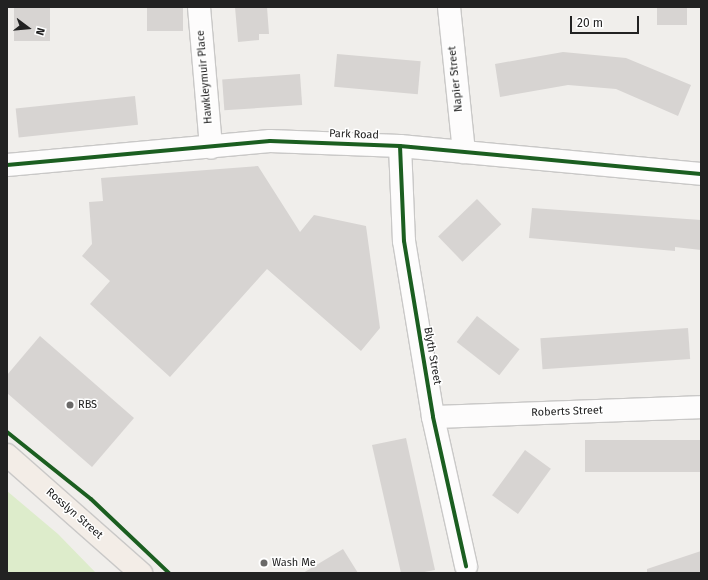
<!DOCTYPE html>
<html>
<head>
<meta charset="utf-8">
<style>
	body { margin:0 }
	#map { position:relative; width:708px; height:580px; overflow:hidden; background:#f0eeeb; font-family:"Fira Sans",sans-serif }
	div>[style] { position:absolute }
	.grass>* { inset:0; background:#ddeccb }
	.building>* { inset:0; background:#d7d4d2; transform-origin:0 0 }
	.roads { filter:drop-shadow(1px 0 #c9c8c7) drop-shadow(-1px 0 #c9c8c7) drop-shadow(0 1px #c9c8c7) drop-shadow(0 -1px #c9c8c7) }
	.minor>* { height:22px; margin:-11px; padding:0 11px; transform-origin:11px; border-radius:11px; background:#fdfcfc }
	.primary>* { height:22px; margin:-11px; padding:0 11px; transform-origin:11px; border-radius:11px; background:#f3ede7 }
	.cycleway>* { height:4px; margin:-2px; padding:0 2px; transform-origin:2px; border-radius:2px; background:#1b5e20 }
	.dots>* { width:11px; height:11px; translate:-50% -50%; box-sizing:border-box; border:2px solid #fff; border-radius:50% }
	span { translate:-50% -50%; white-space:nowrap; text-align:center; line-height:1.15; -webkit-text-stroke:3px #fff; paint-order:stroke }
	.street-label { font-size:11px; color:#222 }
	.poi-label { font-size:11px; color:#222 }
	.left { translate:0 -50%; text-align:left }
	.frame { position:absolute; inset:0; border:8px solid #222; pointer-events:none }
	.north { position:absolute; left:8px; top:8px; width:40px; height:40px; -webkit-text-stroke:3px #fff; paint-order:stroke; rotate:106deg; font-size:11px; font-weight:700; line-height:16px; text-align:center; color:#222 }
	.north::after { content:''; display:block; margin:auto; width:14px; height:18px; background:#222; clip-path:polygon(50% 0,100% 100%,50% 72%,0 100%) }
	.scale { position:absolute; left:570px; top:16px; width:69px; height:18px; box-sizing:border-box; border:2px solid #222; border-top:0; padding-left:5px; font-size:12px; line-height:14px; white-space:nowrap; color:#222; -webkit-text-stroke:3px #fff; paint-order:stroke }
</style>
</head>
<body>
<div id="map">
	<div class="grass">
		<i style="clip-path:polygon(7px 491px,58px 534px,96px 573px,7px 573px)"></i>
	</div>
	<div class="building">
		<i style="left:14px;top:7px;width:36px;height:34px"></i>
		<i style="left:147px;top:7px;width:36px;height:24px"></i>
		<i style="clip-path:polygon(235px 7px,267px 7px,269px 34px,259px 34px,259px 40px,238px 42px)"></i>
		<i style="left:657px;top:7px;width:30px;height:18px"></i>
		<i style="clip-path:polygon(563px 52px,626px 58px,691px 85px,678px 116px,616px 89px,568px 85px,500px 97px,495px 64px)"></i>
		<i style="left:337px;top:54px;width:84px;height:33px;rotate:5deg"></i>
		<i style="left:300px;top:74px;width:31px;height:78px;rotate:86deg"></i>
		<i style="left:135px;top:96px;width:29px;height:120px;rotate:84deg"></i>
		<i style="clip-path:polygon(258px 166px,300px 232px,314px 215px,366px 226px,380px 328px,361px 351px,267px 269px,170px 377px,90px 304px,110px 281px,82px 256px,92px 244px,89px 202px,103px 201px,101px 178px)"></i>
		<i style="left:477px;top:199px;width:35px;height:54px;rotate:46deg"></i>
		<i style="clip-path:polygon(532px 208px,701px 220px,701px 250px,675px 247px,675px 251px,529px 238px)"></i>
		<i style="left:477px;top:316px;width:54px;height:33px;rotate:38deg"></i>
		<i style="left:688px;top:328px;width:31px;height:148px;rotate:86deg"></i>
		<i style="clip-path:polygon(40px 336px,134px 418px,92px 467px,7px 393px,7px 375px)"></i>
		<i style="clip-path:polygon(406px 438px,435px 570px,419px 573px,401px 573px,372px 445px)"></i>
		<i style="left:701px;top:440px;width:32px;height:116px;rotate:90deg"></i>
		<i style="left:525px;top:450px;width:32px;height:56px;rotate:36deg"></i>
		<i style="clip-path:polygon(343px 549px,358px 573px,303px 573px)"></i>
		<i style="clip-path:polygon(701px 551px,701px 573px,647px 573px,647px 569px)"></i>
	</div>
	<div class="roads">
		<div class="minor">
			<i style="left:199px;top:7px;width:141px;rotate:85.1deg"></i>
			<i style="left:449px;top:7px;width:146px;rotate:84.1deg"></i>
			<i style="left:400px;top:146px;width:95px;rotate:87.6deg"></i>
			<i style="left:404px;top:241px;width:178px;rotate:80.6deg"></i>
			<i style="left:433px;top:417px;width:153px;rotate:77.5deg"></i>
			<i style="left:7px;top:165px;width:264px;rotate:-5.2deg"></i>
			<i style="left:270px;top:141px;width:130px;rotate:2.2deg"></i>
			<i style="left:400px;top:146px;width:302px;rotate:5.3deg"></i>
			<i style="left:433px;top:417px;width:268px;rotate:-2.1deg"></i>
		</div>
		<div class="primary">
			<i style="left:7px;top:455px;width:179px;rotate:41.4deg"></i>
		</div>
	</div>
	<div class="cycleway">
		<i style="left:400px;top:146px;width:95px;rotate:87.6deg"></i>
		<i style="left:404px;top:241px;width:178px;rotate:80.6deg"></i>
		<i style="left:433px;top:417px;width:153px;rotate:77.5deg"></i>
		<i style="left:7px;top:165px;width:264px;rotate:-5.2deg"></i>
		<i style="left:270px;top:141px;width:130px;rotate:2.2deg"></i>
		<i style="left:400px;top:146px;width:302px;rotate:5.3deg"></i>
		<i style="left:7px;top:432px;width:107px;rotate:38.6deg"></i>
		<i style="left:91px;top:499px;width:108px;rotate:43.5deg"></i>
	</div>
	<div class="dots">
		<i style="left:70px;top:405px;background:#6a6968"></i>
		<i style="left:264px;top:563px;background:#6a6968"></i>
	</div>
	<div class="street-label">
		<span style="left:205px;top:77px;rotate:-95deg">Hawkleymuir Place</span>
		<span style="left:456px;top:79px;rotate:-96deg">Napier Street</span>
		<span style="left:354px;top:135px;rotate:2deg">Park Road</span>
		<span style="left:432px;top:356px;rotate:80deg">Blyth Street</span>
		<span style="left:567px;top:412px;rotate:-2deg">Roberts Street</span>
		<span style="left:74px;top:514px;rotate:41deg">Rosslyn Street</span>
	</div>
	<div class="poi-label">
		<span class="left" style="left:78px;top:405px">RBS</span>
		<span class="left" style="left:272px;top:563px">Wash Me</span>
	</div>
	<div class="frame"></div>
	<div class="north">N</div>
	<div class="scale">20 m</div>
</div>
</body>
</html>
